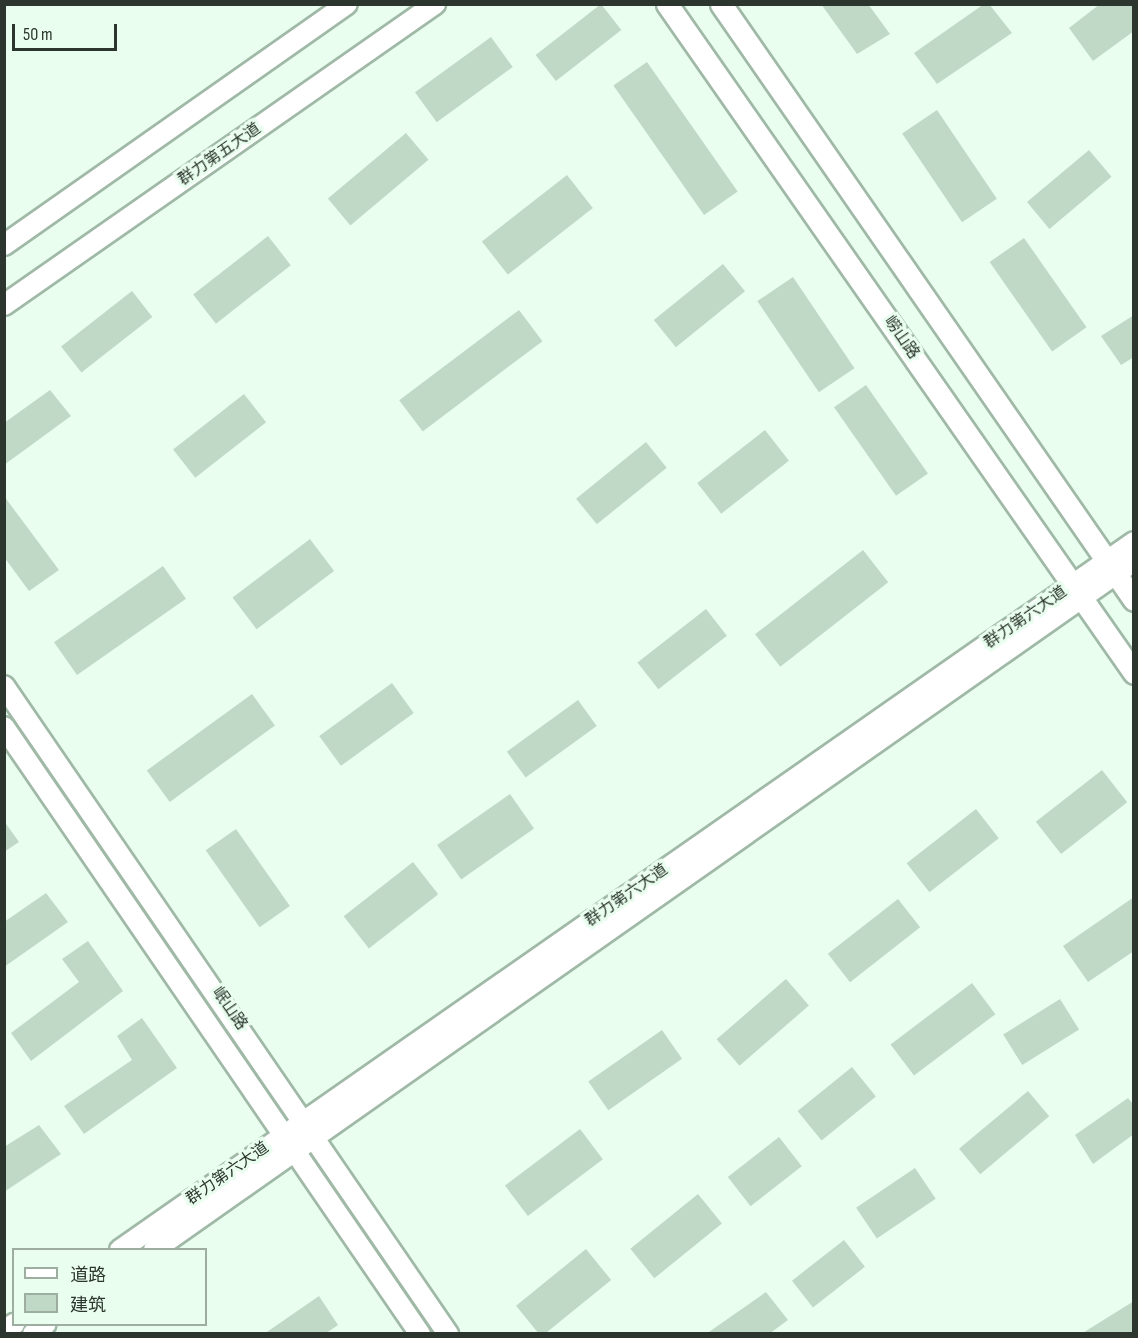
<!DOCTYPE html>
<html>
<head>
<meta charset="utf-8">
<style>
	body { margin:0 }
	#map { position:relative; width:1138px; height:1338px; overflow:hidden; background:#e9feee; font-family:"Sofia Sans Condensed","Noto Sans SC",sans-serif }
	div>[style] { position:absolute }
	.building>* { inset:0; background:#c0d9c7; transform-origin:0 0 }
	.roads { filter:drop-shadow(2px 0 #a0b9a7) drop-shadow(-2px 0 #a0b9a7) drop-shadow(0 2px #a0b9a7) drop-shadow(0 -2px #a0b9a7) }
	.secondary>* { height:20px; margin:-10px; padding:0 10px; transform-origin:10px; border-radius:10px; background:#fff }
	.primary>* { height:21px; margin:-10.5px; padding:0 10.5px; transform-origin:10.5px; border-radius:10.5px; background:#fff }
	span { translate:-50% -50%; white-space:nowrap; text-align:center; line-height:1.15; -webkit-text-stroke:6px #e9feee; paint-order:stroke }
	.street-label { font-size:16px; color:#2c362e }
	.frame { position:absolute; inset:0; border:6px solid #2c362e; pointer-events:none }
	.legend { position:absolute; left:12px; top:1248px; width:195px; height:78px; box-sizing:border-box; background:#e9feee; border:2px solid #9daea1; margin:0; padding:8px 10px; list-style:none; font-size:18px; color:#2c362e }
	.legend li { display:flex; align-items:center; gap:12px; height:30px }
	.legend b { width:30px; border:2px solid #9daea1 }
	.scale { position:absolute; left:12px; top:24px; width:105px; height:27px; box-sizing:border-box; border:3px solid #2c362e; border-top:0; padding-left:8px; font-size:18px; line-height:21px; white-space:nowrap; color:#2c362e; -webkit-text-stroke:4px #e9feee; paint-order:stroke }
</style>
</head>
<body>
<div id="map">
	<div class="building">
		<i style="left:601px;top:4px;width:33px;height:83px;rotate:52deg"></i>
		<i style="clip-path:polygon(821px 4px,868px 4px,890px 34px,857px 54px)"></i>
		<i style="clip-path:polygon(984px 4px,989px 4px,1012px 33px,937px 84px,914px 53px)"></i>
		<i style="clip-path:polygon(1100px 4px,1134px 4px,1134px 31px,1093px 61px,1069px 28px)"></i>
		<i style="left:491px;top:37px;width:37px;height:94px;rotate:54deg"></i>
		<i style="left:647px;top:62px;width:158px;height:41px;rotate:55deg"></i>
		<i style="left:937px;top:110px;width:107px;height:42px;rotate:56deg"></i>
		<i style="left:406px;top:133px;width:35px;height:102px;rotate:50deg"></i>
		<i style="left:1089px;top:150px;width:35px;height:81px;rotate:50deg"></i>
		<i style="left:567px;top:175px;width:42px;height:108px;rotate:52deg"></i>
		<i style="left:268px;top:236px;width:37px;height:95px;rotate:52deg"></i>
		<i style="left:1024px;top:238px;width:109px;height:42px;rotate:55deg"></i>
		<i style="left:723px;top:264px;width:35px;height:89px;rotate:51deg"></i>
		<i style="left:793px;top:277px;width:110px;height:43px;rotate:56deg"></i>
		<i style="left:132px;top:291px;width:33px;height:90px;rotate:52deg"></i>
		<i style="left:519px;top:310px;width:39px;height:150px;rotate:53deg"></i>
		<i style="clip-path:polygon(1134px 315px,1134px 357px,1121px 365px,1101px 336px)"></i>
		<i style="left:866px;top:385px;width:108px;height:39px;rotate:55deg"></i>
		<i style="clip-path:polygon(50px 390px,71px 416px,4px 465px,4px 423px)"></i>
		<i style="left:244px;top:394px;width:36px;height:90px;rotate:52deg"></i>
		<i style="left:765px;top:430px;width:39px;height:86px;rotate:52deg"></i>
		<i style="left:646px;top:442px;width:33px;height:90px;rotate:51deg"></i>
		<i style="clip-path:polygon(4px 496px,59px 570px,29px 591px,4px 557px)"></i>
		<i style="left:310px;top:539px;width:40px;height:97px;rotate:53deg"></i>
		<i style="left:863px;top:550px;width:41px;height:137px;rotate:52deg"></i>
		<i style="left:163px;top:566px;width:40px;height:133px;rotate:55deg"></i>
		<i style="left:706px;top:609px;width:34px;height:87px;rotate:52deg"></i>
		<i style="left:392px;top:683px;width:37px;height:90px;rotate:54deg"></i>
		<i style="left:252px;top:694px;width:39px;height:130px;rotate:54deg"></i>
		<i style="left:578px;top:700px;width:32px;height:88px;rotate:54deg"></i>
		<i style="left:1102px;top:770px;width:41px;height:84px;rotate:52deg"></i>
		<i style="left:510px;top:794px;width:42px;height:89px;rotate:55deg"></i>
		<i style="left:976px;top:809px;width:37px;height:88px;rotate:52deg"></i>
		<i style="clip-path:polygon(4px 821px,19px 842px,4px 852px)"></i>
		<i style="left:236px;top:829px;width:94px;height:37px;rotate:55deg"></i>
		<i style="left:413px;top:862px;width:41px;height:88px;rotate:52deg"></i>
		<i style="clip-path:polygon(46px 893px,68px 922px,4px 967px,4px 922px)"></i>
		<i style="clip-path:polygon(1134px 897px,1134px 951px,1088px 982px,1063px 946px)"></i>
		<i style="left:898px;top:899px;width:36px;height:89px;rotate:52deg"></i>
		<i style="clip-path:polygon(88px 941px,123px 991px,31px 1061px,11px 1033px,79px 982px,62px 959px)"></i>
		<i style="left:786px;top:979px;width:35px;height:92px;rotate:49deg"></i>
		<i style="left:972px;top:983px;width:39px;height:102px;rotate:53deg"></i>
		<i style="left:1060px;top:999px;width:36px;height:67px;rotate:58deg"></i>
		<i style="clip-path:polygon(142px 1018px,177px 1068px,84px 1134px,64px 1106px,132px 1060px,117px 1036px)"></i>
		<i style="left:662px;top:1030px;width:35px;height:90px;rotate:55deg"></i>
		<i style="left:852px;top:1067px;width:38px;height:70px;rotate:51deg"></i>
		<i style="left:1028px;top:1091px;width:33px;height:90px;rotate:50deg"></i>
		<i style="clip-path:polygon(1128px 1098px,1134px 1105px,1134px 1134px,1093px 1164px,1075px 1135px)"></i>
		<i style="clip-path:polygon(39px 1125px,61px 1154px,4px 1192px,4px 1147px)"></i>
		<i style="left:580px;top:1129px;width:38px;height:94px;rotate:53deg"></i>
		<i style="left:779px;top:1137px;width:37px;height:65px;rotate:52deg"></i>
		<i style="left:915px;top:1168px;width:37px;height:71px;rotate:56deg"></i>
		<i style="left:698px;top:1194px;width:38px;height:87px;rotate:51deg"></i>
		<i style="left:844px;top:1240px;width:34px;height:66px;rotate:52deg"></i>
		<i style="left:586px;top:1249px;width:40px;height:90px;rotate:51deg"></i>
		<i style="clip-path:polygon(766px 1292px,788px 1320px,769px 1334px,706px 1334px)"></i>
		<i style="clip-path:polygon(319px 1296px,338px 1325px,325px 1334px,264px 1334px)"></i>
		<i style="clip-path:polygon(1134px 1301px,1134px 1334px,1081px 1334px)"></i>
	</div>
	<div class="roads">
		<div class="secondary">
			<i style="left:4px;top:245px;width:419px;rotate:-35.1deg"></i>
			<i style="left:4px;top:305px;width:526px;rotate:-34.93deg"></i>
			<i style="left:4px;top:686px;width:786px;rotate:55.58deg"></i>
			<i style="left:4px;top:727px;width:736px;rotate:55.58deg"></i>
			<i style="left:120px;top:1250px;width:1237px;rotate:-34.92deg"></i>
			<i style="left:154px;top:1250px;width:1198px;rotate:-35.11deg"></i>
			<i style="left:4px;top:1330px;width:12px;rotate:-31deg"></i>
			<i style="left:33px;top:1334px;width:16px;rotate:-38deg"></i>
		</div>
		<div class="primary">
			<i style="left:667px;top:4px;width:816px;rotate:55.08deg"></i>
			<i style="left:721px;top:4px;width:725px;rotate:55.28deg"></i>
		</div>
	</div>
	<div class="street-label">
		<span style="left:220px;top:155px;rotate:-35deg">群力第五大道</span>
		<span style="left:901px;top:338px;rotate:55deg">崂山路</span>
		<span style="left:1026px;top:618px;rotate:-35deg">群力第六大道</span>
		<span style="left:627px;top:896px;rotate:-35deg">群力第六大道</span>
		<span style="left:229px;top:1009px;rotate:55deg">岷山路</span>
		<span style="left:228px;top:1174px;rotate:-35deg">群力第六大道</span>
	</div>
	<div class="frame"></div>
	<ul class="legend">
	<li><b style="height:8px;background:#fff"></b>道路</li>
	<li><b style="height:16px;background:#c0d9c7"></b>建筑</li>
	</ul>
	<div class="scale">50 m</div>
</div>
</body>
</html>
